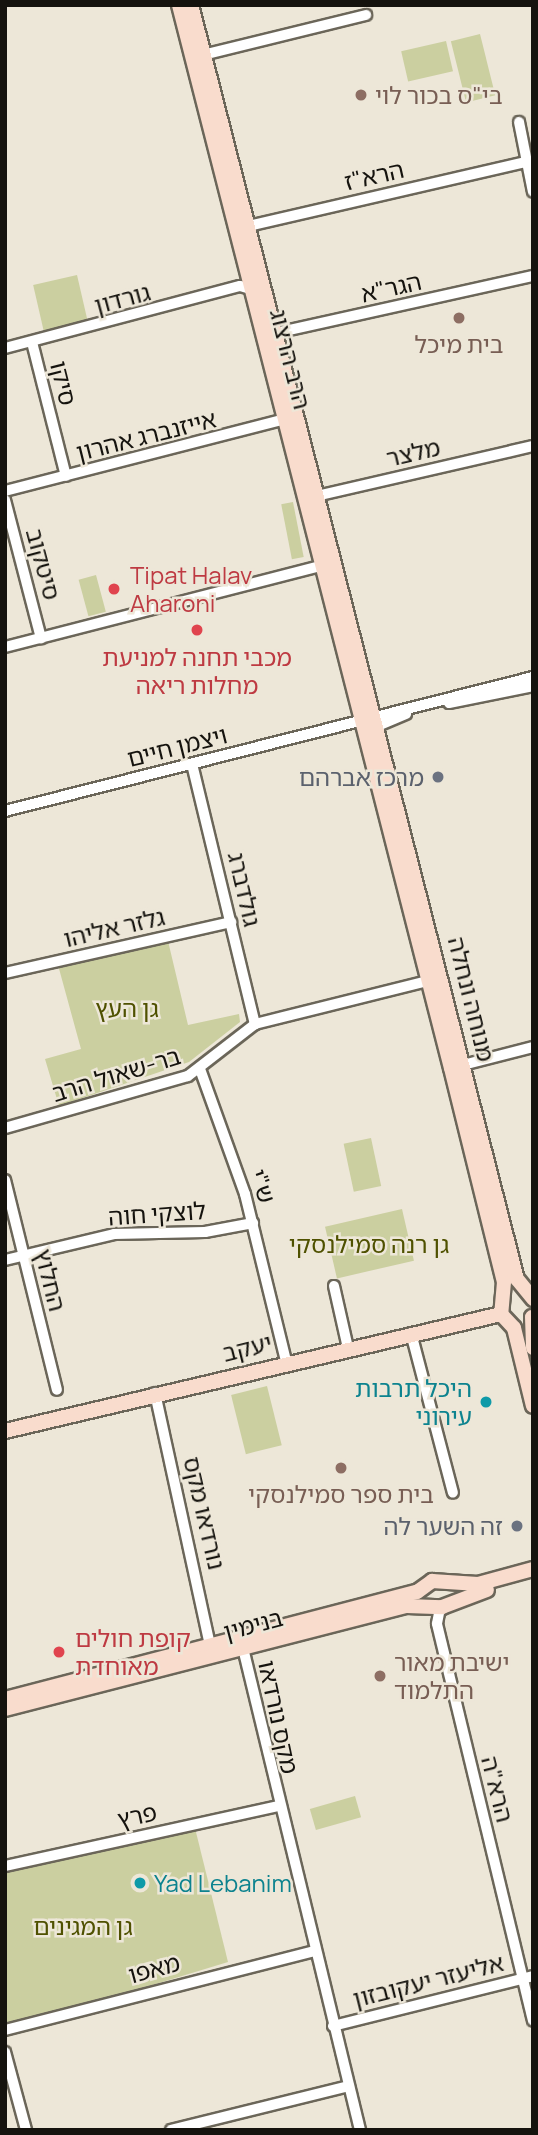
<!DOCTYPE html>
<html>
<head>
<meta charset="utf-8">
<style>
	body { margin:0 }
	#map { position:relative; width:538px; height:2135px; overflow:hidden; background:#ede7d8; font-family:Manrope,"Noto Sans Hebrew",sans-serif }
	div>[style] { position:absolute }
	.green>* { inset:0; background:#cbcfa0; transform-origin:0 0 }
	.roads { filter:drop-shadow(2px 0 #6b6659) drop-shadow(-2px 0 #6b6659) drop-shadow(0 2px #6b6659) drop-shadow(0 -2px #6b6659) }
	.street>* { height:10px; margin:-5px; padding:0 5px; transform-origin:5px; border-radius:5px; background:#fff }
	.secondary>* { height:14px; margin:-7px; padding:0 7px; transform-origin:7px; border-radius:7px; background:#f9dccd }
	.dots>* { width:19px; height:19px; translate:-50% -50%; box-sizing:border-box; border:4px solid #ede7d8; border-radius:50% }
	span { translate:-50% -50%; white-space:nowrap; text-align:center; line-height:1.15; -webkit-text-stroke:5px #ede7d8; paint-order:stroke }
	.education-label { font-size:24px; color:#785e54 }
	.left { translate:0 -50%; text-align:left }
	.street-label { font-size:24px; color:#15130e }
	.health-label { font-size:24px; color:#be3a42 }
	.worship-label { font-size:24px; color:#5b616d }
	.right { translate:-100% -50%; text-align:right }
	.park-label { font-size:24px; color:#4f5100 }
	.culture-label { font-size:24px; color:#0d838f }
	.frame { position:absolute; inset:0; border:7px solid #15130e; pointer-events:none }
</style>
</head>
<body>
<div id="map">
	<div class="green">
		<i style="left:480px;top:34px;width:63px;height:30px;rotate:76deg"></i>
		<i style="left:446px;top:41px;width:31px;height:46px;rotate:77deg"></i>
		<i style="left:77px;top:275px;width:48px;height:45px;rotate:77deg"></i>
		<i style="left:293px;top:502px;width:56px;height:12px;rotate:79deg"></i>
		<i style="left:96px;top:575px;width:38px;height:18px;rotate:75deg"></i>
		<i style="clip-path:polygon(168px 941px,188px 1025px,239px 1014px,240px 1022px,189px 1062px,59px 1106px,45px 1059px,81px 1049px,58px 965px)"></i>
		<i style="left:371px;top:1138px;width:49px;height:28px;rotate:78deg"></i>
		<i style="left:402px;top:1209px;width:53px;height:79px;rotate:77deg"></i>
		<i style="left:267px;top:1386px;width:61px;height:37px;rotate:76deg"></i>
		<i style="left:355px;top:1796px;width:22px;height:47px;rotate:74deg"></i>
		<i style="clip-path:polygon(194px 1824px,228px 1962px,5px 2030px,5px 1866px)"></i>
	</div>
	<div class="roads">
		<div class="street">
			<i style="left:203px;top:55px;width:168px;rotate:-13.8deg"></i>
			<i style="left:519px;top:122px;width:71px;rotate:78.7deg"></i>
			<i style="left:244px;top:227px;width:289px;rotate:-13deg"></i>
			<i style="left:271px;top:334px;width:268px;rotate:-12.5deg"></i>
			<i style="left:32px;top:342px;width:138px;rotate:75.8deg"></i>
			<i style="left:5px;top:348px;width:243px;rotate:-14.8deg"></i>
			<i style="left:240px;top:286px;width:15px;rotate:16deg"></i>
			<i style="left:5px;top:491px;width:293px;rotate:-14.4deg"></i>
			<i style="left:312px;top:497px;width:227px;rotate:-13deg"></i>
			<i style="left:5px;top:500px;width:143px;rotate:75.4deg"></i>
			<i style="left:5px;top:647px;width:330px;rotate:-14.4deg"></i>
			<i style="left:449px;top:703px;width:86px;rotate:-11.4deg"></i>
			<i style="left:373px;top:728px;width:36px;rotate:-23deg"></i>
			<i style="left:192px;top:764px;width:268px;rotate:76.4deg"></i>
			<i style="left:5px;top:811px;width:545px;rotate:-14.24deg"></i>
			<i style="left:5px;top:973px;width:232px;rotate:-12.7deg"></i>
			<i style="left:459px;top:1066px;width:76px;rotate:-14.4deg"></i>
			<i style="left:200px;top:1069px;width:133px;rotate:70.2deg"></i>
			<i style="left:245px;top:1194px;width:172px;rotate:76.2deg"></i>
			<i style="left:5px;top:1128px;width:190px;rotate:-15.9deg"></i>
			<i style="left:188px;top:1076px;width:85px;rotate:-37.8deg"></i>
			<i style="left:255px;top:1024px;width:182px;rotate:-14deg"></i>
			<i style="left:5px;top:1180px;width:216px;rotate:76.1deg"></i>
			<i style="left:5px;top:1260px;width:112px;rotate:-13.4deg"></i>
			<i style="left:114px;top:1234px;width:91px;rotate:-1.3deg"></i>
			<i style="left:205px;top:1232px;width:49px;rotate:-10.6deg"></i>
			<i style="left:334px;top:1286px;width:64px;rotate:77.3deg"></i>
			<i style="left:411px;top:1333px;width:165px;rotate:75.3deg"></i>
			<i style="left:155px;top:1393px;width:262px;rotate:77.7deg"></i>
			<i style="left:440px;top:1608px;width:16px;rotate:101deg"></i>
			<i style="left:437px;top:1624px;width:408px;rotate:76.4deg"></i>
			<i style="left:242px;top:1644px;width:500px;rotate:76.35deg"></i>
			<i style="left:5px;top:1866px;width:279px;rotate:-12.4deg"></i>
			<i style="left:333px;top:2026px;width:206px;rotate:-14deg"></i>
			<i style="left:5px;top:2030px;width:319px;rotate:-14.3deg"></i>
			<i style="left:5px;top:2052px;width:81px;rotate:74.9deg"></i>
			<i style="left:171px;top:2130px;width:183px;rotate:-13.9deg"></i>
		</div>
		<div class="secondary">
			<i style="left:179px;top:5px;width:1097px;rotate:75.65deg"></i>
			<i style="left:451px;top:1068px;width:220px;rotate:76.1deg"></i>
			<i style="left:504px;top:1282px;width:32px;rotate:95deg"></i>
			<i style="left:501px;top:1314px;width:19px;rotate:47deg"></i>
			<i style="left:514px;top:1328px;width:80px;rotate:76.3deg"></i>
			<i style="left:191px;top:5px;width:1315px;rotate:75.65deg"></i>
			<i style="left:517px;top:1279px;width:26px;rotate:51deg"></i>
			<i style="left:532px;top:1317px;width:31px;rotate:88deg"></i>
			<i style="left:5px;top:1431px;width:510px;rotate:-13.27deg"></i>
			<i style="left:5px;top:1699px;width:426px;rotate:-14.6deg"></i>
			<i style="left:417px;top:1592px;width:19px;rotate:-36deg"></i>
			<i style="left:432px;top:1581px;width:46px;rotate:3.7deg"></i>
			<i style="left:478px;top:1584px;width:57px;rotate:-15.3deg"></i>
			<i style="left:5px;top:1709px;width:415px;rotate:-14.4deg"></i>
			<i style="left:407px;top:1606px;width:35px;rotate:2deg"></i>
			<i style="left:442px;top:1607px;width:48px;rotate:-20.7deg"></i>
		</div>
	</div>
	<div class="dots">
		<i style="left:361px;top:95px;background:#8d6e63"></i>
		<i style="left:459px;top:318px;background:#8d6e63"></i>
		<i style="left:114px;top:589px;background:#e0444e"></i>
		<i style="left:197px;top:630px;background:#e0444e"></i>
		<i style="left:438px;top:777px;background:#6b7280"></i>
		<i style="left:486px;top:1402px;background:#0f9aa8"></i>
		<i style="left:341px;top:1468px;background:#8d6e63"></i>
		<i style="left:517px;top:1526px;background:#6b7280"></i>
		<i style="left:59px;top:1652px;background:#e0444e"></i>
		<i style="left:380px;top:1676px;background:#8d6e63"></i>
		<i style="left:140px;top:1883px;background:#0f9aa8"></i>
	</div>
	<div class="education-label">
		<span class="left" style="left:375px;top:95px">בי"ס בכור לוי</span>
		<span style="left:459px;top:344px">בית מיכל</span>
		<span style="left:341px;top:1494px">בית ספר סמילנסקי</span>
		<span class="left" style="left:394px;top:1676px">ישיבת מאור<br>התלמוד</span>
	</div>
	<div class="street-label">
		<span style="left:374px;top:175px;rotate:-13deg">הרא"ז</span>
		<span style="left:391px;top:287px;rotate:-13deg">הגר"א</span>
		<span style="left:122px;top:298px;rotate:-15deg">גורדון</span>
		<span style="left:291px;top:359px;rotate:76deg">הרב הרצוג</span>
		<span style="left:64px;top:383px;rotate:76deg">סיקו</span>
		<span style="left:146px;top:435px;rotate:-14deg">אייזנברג אהרון</span>
		<span style="left:413px;top:452px;rotate:-13deg">מלצר</span>
		<span style="left:44px;top:564px;rotate:75deg">סיטקוב</span>
		<span style="left:177px;top:746px;rotate:-14deg">ויצמן חיים</span>
		<span style="left:245px;top:889px;rotate:77deg">גולדברג</span>
		<span style="left:114px;top:927px;rotate:-13deg">גלזר אליהו</span>
		<span style="left:472px;top:999px;rotate:76deg">מנוחה ונחלה</span>
		<span style="left:116px;top:1074px;rotate:-17deg">בר-שאול הרב</span>
		<span style="left:263px;top:1186px;rotate:71deg">ש"י</span>
		<span style="left:157px;top:1213px;rotate:-4deg">לוצקי חוה</span>
		<span style="left:51px;top:1280px;rotate:76deg">החלוץ</span>
		<span style="left:247px;top:1347px;rotate:-14deg">יעקב</span>
		<span style="left:205px;top:1513px;rotate:77deg">נורדאו מקס</span>
		<span style="left:253px;top:1624px;rotate:-15deg">בנימין</span>
		<span style="left:279px;top:1717px;rotate:78deg">מקס נורדאו</span>
		<span style="left:498px;top:1789px;rotate:76deg">הרא"ה</span>
		<span style="left:137px;top:1815px;rotate:-12deg">פרץ</span>
		<span style="left:154px;top:1968px;rotate:-15deg">מאפו</span>
		<span style="left:428px;top:1980px;rotate:-14deg">אליעזר יעקובזון</span>
	</div>
	<div class="health-label">
		<span class="left" style="left:130px;top:589px">Tipat Halav<br>Aharoni</span>
		<span style="left:197px;top:671px">מכבי תחנה למניעת<br>מחלות ריאה</span>
		<span class="left" style="left:75px;top:1652px">קופת חולים<br>מאוחדת</span>
	</div>
	<div class="worship-label">
		<span class="right" style="left:424px;top:777px">מרכז אברהם</span>
		<span class="right" style="left:503px;top:1526px">זה השער לה</span>
	</div>
	<div class="park-label">
		<span style="left:127px;top:1008px">גן העץ</span>
		<span style="left:369px;top:1244px">גן רנה סמילנסקי</span>
		<span style="left:83px;top:1926px">גן המגינים</span>
	</div>
	<div class="culture-label">
		<span class="right" style="left:472px;top:1402px">היכל תרבות<br>עירוני</span>
		<span class="left" style="left:154px;top:1883px">Yad Lebanim</span>
	</div>
	<div class="frame"></div>
</div>
</body>
</html>
